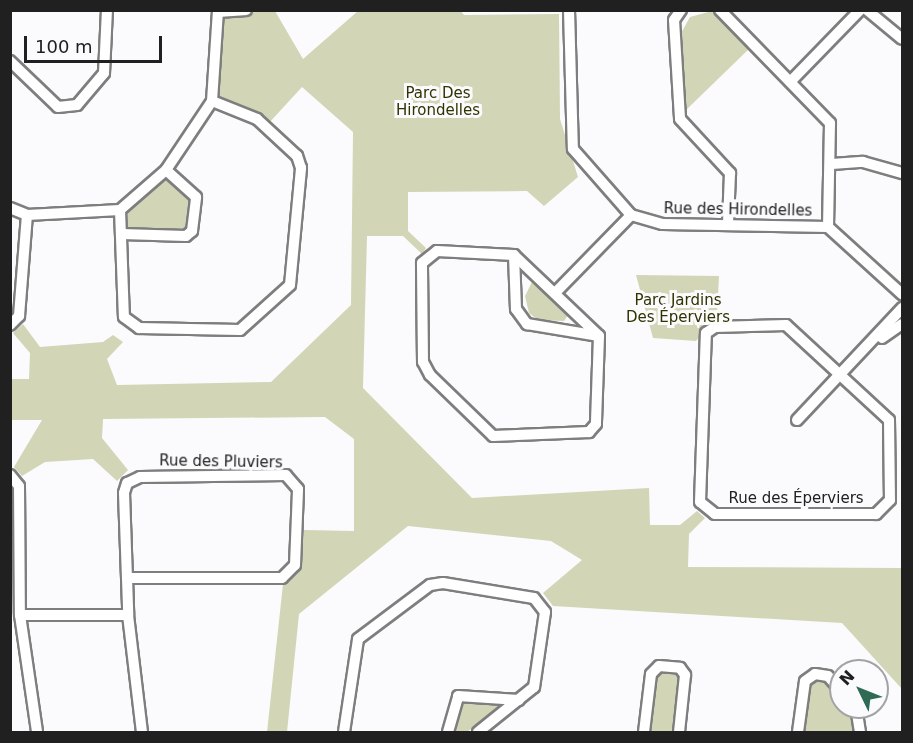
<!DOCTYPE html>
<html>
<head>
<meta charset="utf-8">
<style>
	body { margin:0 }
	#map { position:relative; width:913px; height:743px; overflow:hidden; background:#fbfbfd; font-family:"DejaVu Sans",sans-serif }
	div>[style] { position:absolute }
	.green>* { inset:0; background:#d2d5b6 }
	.roads { filter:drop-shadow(2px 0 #7e7e7f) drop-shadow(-2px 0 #7e7e7f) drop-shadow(0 2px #7e7e7f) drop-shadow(0 -2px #7e7e7f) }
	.street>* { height:10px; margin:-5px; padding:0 5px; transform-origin:5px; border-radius:5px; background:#fff }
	span { translate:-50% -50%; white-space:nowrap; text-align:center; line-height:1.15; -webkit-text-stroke:6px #fbfbfd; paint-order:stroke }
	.park-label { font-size:15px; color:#313200 }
	.street-label { font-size:15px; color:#202020 }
	.frame { position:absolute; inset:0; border:12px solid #202020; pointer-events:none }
	.north { position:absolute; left:829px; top:659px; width:60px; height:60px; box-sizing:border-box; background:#fbfbfd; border:2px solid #a3a3a5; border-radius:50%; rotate:313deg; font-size:16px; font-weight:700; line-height:24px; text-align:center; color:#202020 }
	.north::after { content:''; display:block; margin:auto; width:21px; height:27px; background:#2f6a54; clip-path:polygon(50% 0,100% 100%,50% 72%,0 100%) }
	.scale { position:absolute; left:24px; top:36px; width:138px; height:27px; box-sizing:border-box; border:3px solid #202020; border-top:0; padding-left:8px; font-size:18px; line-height:21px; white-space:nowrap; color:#202020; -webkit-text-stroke:4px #fbfbfd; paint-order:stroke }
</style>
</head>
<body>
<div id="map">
	<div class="green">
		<i style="clip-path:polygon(460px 10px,464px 15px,559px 14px,560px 119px,578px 177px,544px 206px,527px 191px,408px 192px,408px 231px,426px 248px,422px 254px,403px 236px,367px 236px,363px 388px,472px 498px,649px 488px,650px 525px,680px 525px,697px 511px,705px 518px,689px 534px,688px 567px,902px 568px,902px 689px,842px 623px,553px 606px,543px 593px,582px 560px,551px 541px,408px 526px,299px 614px,287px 732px,267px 732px,283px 584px,301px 566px,304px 530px,354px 531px,354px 439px,325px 417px,103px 419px,102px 438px,128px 470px,117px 481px,93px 459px,45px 462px,22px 476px,14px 467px,42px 420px,11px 420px,10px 379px,29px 379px,30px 353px,13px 333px,23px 324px,40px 347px,103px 342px,113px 335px,123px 342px,107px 359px,117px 385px,271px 382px,351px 305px,353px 132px,302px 87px,268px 124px,253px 110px,214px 99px,221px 14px,275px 11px,303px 59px,358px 11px)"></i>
		<i style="clip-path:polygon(712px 11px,752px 46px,686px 110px,680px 35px,690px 17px)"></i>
		<i style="clip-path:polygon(166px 173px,194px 198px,192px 223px,185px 234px,124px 232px,122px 211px)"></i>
		<i style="clip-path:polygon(636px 275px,719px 276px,717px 315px,696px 341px,653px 338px)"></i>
		<i style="clip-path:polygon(534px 278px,571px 311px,564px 321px,538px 320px,529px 313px,525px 296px)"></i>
		<i style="clip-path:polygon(659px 666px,680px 668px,679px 732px,644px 732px,651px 674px)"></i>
		<i style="clip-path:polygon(815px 674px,841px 691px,841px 707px,856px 707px,860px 732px,798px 732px,805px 681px)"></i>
		<i style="clip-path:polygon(459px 701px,504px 704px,467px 732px,456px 732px)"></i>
	</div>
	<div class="roads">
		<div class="street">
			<i style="left:569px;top:10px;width:139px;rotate:88.4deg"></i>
			<i style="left:573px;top:149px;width:88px;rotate:48.7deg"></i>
			<i style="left:631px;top:215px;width:33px;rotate:16deg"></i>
			<i style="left:663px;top:224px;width:165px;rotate:1deg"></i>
			<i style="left:828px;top:227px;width:100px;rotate:42.2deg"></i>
			<i style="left:681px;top:10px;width:12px;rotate:125deg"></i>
			<i style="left:674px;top:20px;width:99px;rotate:86.5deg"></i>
			<i style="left:680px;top:119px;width:74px;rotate:47.2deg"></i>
			<i style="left:730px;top:173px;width:50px;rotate:92.3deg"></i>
			<i style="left:720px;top:10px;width:158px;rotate:45.8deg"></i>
			<i style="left:830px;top:123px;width:104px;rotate:91.1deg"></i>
			<i style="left:867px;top:10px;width:45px;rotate:39.6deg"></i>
			<i style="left:219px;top:12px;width:27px;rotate:-4deg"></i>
			<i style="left:10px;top:61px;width:66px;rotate:43.8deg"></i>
			<i style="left:58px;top:107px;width:19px;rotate:-6deg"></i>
			<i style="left:77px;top:105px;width:42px;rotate:-49.8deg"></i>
			<i style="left:104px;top:73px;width:63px;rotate:-87.3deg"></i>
			<i style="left:791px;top:81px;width:99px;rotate:-45.8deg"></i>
			<i style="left:832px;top:164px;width:31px;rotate:-4deg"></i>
			<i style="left:863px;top:162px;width:41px;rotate:15.8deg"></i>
			<i style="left:10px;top:208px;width:18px;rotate:22deg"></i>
			<i style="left:27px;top:215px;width:93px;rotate:-3.1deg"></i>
			<i style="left:120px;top:210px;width:61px;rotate:-41deg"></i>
			<i style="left:166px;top:170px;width:83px;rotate:-56.3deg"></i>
			<i style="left:212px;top:101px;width:91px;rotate:-86.2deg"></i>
			<i style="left:120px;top:210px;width:107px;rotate:87.9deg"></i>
			<i style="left:124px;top:317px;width:19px;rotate:36deg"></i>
			<i style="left:139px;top:328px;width:101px;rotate:1.1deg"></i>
			<i style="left:240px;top:330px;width:67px;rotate:-42deg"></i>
			<i style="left:290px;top:285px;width:118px;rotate:-84.6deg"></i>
			<i style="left:301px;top:168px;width:13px;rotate:-108deg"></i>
			<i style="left:297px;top:156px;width:54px;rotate:-137.2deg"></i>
			<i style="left:257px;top:119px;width:48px;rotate:-158.2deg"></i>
			<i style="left:122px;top:234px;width:64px;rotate:1.8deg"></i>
			<i style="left:186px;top:236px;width:8px;rotate:-40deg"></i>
			<i style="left:192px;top:231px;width:34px;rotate:-83deg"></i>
			<i style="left:196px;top:197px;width:40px;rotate:-138deg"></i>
			<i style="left:437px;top:251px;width:77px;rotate:3deg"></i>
			<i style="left:514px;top:255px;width:117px;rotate:43.6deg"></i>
			<i style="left:599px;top:336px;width:88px;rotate:92deg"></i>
			<i style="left:596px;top:424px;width:11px;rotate:131deg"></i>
			<i style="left:589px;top:432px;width:96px;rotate:177.6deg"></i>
			<i style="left:493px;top:436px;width:88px;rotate:-135.9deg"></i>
			<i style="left:430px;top:375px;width:15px;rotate:-118deg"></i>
			<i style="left:423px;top:362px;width:99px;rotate:-90.6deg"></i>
			<i style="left:422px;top:263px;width:19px;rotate:-39deg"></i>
			<i style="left:514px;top:255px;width:54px;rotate:87.9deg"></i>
			<i style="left:516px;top:309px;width:19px;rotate:54deg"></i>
			<i style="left:527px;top:324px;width:73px;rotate:9.5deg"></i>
			<i style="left:555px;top:293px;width:109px;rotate:-45.7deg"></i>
			<i style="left:10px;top:325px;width:13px;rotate:-45deg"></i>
			<i style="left:19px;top:316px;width:101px;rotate:-85.5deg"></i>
			<i style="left:786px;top:325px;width:140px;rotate:42.7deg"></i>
			<i style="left:889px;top:420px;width:80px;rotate:89.3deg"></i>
			<i style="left:890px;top:500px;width:20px;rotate:135deg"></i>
			<i style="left:876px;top:514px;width:161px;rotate:180deg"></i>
			<i style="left:715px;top:514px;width:19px;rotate:-141deg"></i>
			<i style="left:700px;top:502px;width:169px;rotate:-88deg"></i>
			<i style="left:706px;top:333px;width:11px;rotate:-34deg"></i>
			<i style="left:715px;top:327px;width:71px;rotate:-1.6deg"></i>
			<i style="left:882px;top:338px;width:24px;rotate:-35deg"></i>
			<i style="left:797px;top:420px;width:154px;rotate:-46.8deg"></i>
			<i style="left:10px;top:475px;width:14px;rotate:51deg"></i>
			<i style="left:19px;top:486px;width:129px;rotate:89.6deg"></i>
			<i style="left:20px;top:615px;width:118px;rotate:81.7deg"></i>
			<i style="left:127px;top:578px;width:155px"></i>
			<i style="left:282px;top:578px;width:18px;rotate:-45deg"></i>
			<i style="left:295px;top:565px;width:76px;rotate:-87.7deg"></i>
			<i style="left:298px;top:489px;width:18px;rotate:-131deg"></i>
			<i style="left:286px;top:475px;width:146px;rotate:179.2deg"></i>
			<i style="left:140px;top:477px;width:14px;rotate:155deg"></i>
			<i style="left:127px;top:483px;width:10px;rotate:107deg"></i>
			<i style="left:124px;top:493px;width:85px;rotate:88deg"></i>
			<i style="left:127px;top:578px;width:37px;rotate:88deg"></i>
			<i style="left:128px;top:615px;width:118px;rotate:83.2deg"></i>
			<i style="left:20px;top:615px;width:108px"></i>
			<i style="left:856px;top:707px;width:25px;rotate:81deg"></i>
			<i style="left:344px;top:732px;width:94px;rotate:-81.4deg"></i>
			<i style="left:358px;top:639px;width:90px;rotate:-36.9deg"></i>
			<i style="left:430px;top:585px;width:13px;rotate:-9deg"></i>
			<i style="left:443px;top:583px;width:92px;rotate:9.4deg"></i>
			<i style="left:534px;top:598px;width:18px;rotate:52deg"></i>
			<i style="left:545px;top:612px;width:76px;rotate:98.3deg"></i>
			<i style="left:534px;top:687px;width:72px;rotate:141.2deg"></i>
			<i style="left:448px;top:732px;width:37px;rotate:-74deg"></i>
			<i style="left:458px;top:696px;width:61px;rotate:3.8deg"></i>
			<i style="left:644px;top:732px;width:58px;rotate:-83.1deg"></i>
			<i style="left:651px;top:674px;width:11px;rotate:-45deg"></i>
			<i style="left:659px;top:666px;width:21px;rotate:5deg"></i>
			<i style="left:680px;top:668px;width:9px;rotate:54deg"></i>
			<i style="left:685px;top:675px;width:57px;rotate:96deg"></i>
			<i style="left:798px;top:732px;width:51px;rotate:-82.2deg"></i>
			<i style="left:805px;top:681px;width:12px;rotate:-35deg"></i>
			<i style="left:815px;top:674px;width:13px;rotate:9deg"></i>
			<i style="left:828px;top:676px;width:20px;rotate:49deg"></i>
		</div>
	</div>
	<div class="park-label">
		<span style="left:438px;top:102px">Parc Des<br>Hirondelles</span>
		<span style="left:678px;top:309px">Parc Jardins<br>Des Éperviers</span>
	</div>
	<div class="street-label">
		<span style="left:738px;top:210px;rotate:1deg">Rue des Hirondelles</span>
		<span style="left:221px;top:462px;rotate:1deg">Rue des Pluviers</span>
		<span style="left:796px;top:499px">Rue des Éperviers</span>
	</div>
	<div class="frame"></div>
	<div class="north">N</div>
	<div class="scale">100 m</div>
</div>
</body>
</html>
